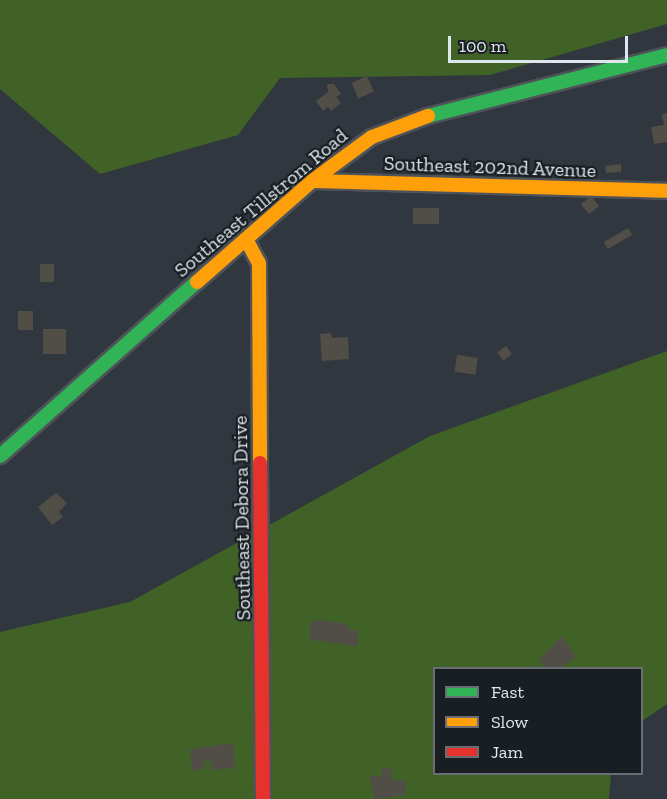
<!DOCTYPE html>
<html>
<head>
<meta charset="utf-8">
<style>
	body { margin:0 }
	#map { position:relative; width:667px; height:799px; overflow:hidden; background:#31373e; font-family:"Zilla Slab",serif }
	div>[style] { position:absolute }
	.forest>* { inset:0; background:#416226 }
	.building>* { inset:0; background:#514e48; transform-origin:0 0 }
	.roads { filter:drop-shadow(2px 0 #4e5359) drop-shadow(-2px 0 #4e5359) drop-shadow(0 2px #4e5359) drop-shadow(0 -2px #4e5359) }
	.fast>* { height:14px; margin:-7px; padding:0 7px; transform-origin:7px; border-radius:7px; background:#30b455 }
	.slow>* { height:14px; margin:-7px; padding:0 7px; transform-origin:7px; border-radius:7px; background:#ff9f0a }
	.jam>* { height:14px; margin:-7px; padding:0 7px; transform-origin:7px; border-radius:7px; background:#e5322d }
	span { translate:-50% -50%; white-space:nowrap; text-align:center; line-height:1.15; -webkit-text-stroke:4.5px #191e23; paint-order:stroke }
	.street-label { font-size:20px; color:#dfe7ee }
	.legend { position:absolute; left:433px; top:667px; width:210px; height:108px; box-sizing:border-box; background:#191e23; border:2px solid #686e74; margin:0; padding:8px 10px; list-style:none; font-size:18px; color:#dfe7ee }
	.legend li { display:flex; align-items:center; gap:12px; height:30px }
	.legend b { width:30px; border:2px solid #686e74 }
	.scale { position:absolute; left:448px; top:36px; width:180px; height:27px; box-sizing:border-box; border:3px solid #dfe7ee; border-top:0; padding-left:8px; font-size:18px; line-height:21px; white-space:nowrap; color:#dfe7ee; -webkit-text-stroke:4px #191e23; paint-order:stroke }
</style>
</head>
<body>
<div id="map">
	<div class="forest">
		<i style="clip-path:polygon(0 0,667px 0,667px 24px,490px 75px,280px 78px,238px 135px,100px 174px,0 89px)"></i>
		<i style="clip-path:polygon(667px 351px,667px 704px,642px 721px,642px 668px,434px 668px,434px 774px,611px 774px,609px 799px,0 799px,0 632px,130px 602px,430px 436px)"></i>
	</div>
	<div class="building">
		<i style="left:367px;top:76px;width:17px;height:17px;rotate:66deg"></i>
		<i style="clip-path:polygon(327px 84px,334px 84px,341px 94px,336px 97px,341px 103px,331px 111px,328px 107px,323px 111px,316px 101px,328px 92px)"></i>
		<i style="clip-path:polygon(667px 113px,667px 142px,654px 144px,651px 127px,664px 125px,662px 114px)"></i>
		<i style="clip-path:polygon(621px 164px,621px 172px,606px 173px,605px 166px)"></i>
		<i style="left:591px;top:196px;width:13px;height:13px;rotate:51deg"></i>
		<i style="left:413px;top:208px;width:26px;height:16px"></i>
		<i style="left:628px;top:228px;width:8px;height:28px;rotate:60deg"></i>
		<i style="left:40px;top:264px;width:14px;height:18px"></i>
		<i style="left:18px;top:311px;width:15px;height:19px"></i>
		<i style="left:43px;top:329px;width:23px;height:25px"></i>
		<i style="clip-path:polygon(331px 333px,332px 338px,348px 337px,349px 359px,322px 361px,320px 334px)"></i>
		<i style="left:506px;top:346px;width:10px;height:11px;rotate:53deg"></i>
		<i style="left:457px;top:355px;width:21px;height:17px;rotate:8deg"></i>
		<i style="clip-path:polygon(56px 493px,67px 503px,59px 512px,63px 517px,52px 525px,38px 507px)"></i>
		<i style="clip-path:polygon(318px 620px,348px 624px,348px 630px,358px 631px,358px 646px,310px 640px,310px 623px)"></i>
		<i style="clip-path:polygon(562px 636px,576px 657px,562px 667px,545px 668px,539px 660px)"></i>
		<i style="clip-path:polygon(233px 743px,235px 768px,212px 770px,211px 761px,204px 761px,205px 769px,192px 770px,190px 749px)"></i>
		<i style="clip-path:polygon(382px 768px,392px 769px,391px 780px,406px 781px,405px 795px,375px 799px,369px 776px,381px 777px)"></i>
	</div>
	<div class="roads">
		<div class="fast">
			<i style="left:428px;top:116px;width:247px;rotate:-14.3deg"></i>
			<i style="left:0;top:456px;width:263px;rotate:-41.5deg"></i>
		</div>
		<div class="slow">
			<i style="left:312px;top:181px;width:355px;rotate:1.6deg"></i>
			<i style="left:246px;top:239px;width:27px;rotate:62deg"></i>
			<i style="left:259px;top:263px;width:200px;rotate:89.7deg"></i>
			<i style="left:197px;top:282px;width:153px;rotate:-41.3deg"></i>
			<i style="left:312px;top:181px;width:74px;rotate:-36.3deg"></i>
			<i style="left:372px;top:137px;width:60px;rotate:-20.6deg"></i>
		</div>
		<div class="jam">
			<i style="left:260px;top:463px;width:336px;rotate:89.5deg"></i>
		</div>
	</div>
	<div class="street-label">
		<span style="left:490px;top:167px;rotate:2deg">Southeast 202nd Avenue</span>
		<span style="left:261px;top:203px;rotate:-40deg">Southeast Tillstrom Road</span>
		<span style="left:242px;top:518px;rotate:-91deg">Southeast Debora Drive</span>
	</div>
	<ul class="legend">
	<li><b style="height:8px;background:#30b455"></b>Fast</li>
	<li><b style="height:8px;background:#ff9f0a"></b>Slow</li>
	<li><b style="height:8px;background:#e5322d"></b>Jam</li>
	</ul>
	<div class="scale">100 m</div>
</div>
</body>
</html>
